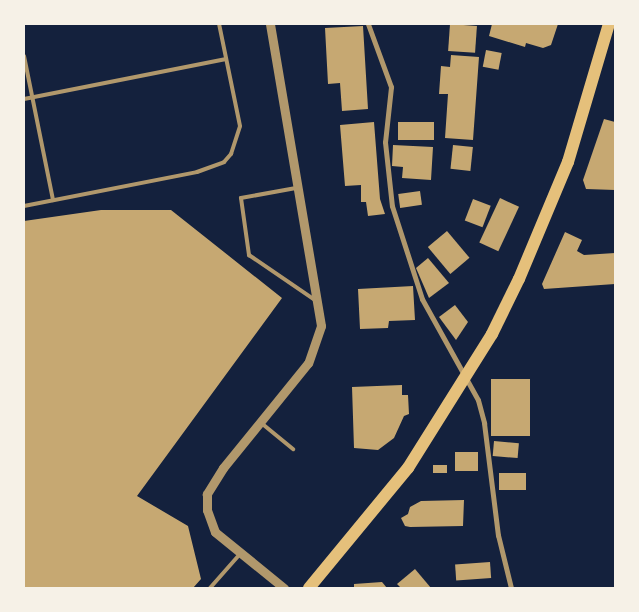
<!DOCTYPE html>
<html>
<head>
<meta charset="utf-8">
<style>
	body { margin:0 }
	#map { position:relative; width:639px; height:612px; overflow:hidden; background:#14213d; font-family:"Source Sans 3",sans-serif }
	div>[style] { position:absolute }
	.building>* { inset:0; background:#c6a872; transform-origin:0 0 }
	.service>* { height:4px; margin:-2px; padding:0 2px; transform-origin:2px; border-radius:2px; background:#b1986c }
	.minor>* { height:5px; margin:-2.5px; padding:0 2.5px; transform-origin:2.5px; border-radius:2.5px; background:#b1986c }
	.tertiary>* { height:9px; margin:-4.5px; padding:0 4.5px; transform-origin:4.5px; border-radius:4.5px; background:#b1986c }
	.primary>* { height:12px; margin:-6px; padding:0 6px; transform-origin:6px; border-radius:6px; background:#e5c07b }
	span { translate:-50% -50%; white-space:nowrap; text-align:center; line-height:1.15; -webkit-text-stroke:5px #f6f1e7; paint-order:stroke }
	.frame { position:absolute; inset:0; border:25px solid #f6f1e7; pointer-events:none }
</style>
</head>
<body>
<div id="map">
	<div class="building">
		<i style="left:450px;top:24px;width:27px;height:27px;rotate:4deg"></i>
		<i style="clip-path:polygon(492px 24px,558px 24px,551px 45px,543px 48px,526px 43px,525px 47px,489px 36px)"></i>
		<i style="clip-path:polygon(363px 26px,368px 109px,342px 111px,340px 83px,328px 84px,325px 28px)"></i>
		<i style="left:486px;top:50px;width:16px;height:17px;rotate:11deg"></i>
		<i style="clip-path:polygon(451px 55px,479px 57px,473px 140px,445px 138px,448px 94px,439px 94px,441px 66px,450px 67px)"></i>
		<i style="clip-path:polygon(604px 119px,615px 122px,615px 190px,586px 189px,583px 180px)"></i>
		<i style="clip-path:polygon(374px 122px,380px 199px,385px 214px,368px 216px,366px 202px,361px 202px,361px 185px,345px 186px,340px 125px)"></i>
		<i style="left:398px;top:122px;width:36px;height:18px"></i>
		<i style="clip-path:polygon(393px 145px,433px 147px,431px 180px,402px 178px,403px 167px,392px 166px)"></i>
		<i style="left:453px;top:145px;width:20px;height:24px;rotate:6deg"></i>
		<i style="left:420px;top:191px;width:14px;height:22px;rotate:82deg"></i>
		<i style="left:500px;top:198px;width:21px;height:49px;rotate:25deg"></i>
		<i style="left:473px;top:199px;width:19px;height:23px;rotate:21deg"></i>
		<i style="clip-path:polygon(101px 210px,171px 210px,282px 298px,137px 496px,188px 526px,201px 579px,193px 588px,24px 588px,24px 221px)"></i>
		<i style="left:447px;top:231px;width:35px;height:25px;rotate:50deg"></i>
		<i style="clip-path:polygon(565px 232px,582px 240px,577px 251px,584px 255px,615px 253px,615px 284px,544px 289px,542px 284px)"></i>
		<i style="clip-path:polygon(428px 258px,449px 283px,429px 298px,416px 268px)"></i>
		<i style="clip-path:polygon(413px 286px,415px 320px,389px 321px,388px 328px,360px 329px,358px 289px)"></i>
		<i style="clip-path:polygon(455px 305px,468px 322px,456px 340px,439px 317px)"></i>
		<i style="left:491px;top:379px;width:39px;height:57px"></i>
		<i style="clip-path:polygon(402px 385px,402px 395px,408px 395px,409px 414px,404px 416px,394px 438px,378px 450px,354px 448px,352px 387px)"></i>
		<i style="left:494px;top:441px;width:25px;height:15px;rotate:5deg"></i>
		<i style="left:455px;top:452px;width:23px;height:19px"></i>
		<i style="left:447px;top:465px;width:8px;height:14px;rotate:90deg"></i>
		<i style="left:526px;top:473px;width:17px;height:27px;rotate:90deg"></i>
		<i style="clip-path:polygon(464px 500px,463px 526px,410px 527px,405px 526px,401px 518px,408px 514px,410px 507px,421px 501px)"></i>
		<i style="left:490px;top:562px;width:16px;height:35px;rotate:86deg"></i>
		<i style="clip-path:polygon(415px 569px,431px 588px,401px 588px,397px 584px)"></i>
		<i style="clip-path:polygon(382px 582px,387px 588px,354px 588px,354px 584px)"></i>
	</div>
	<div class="service">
		<i style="left:24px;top:56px;width:147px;rotate:78.6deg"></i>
		<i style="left:24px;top:99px;width:206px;rotate:-11.2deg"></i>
		<i style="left:296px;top:188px;width:56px;rotate:169.7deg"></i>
		<i style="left:241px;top:198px;width:58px;rotate:82deg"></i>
		<i style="left:249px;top:255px;width:80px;rotate:34.3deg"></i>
		<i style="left:24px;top:206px;width:176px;rotate:-11.1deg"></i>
		<i style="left:197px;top:172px;width:29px;rotate:-20deg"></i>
		<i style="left:224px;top:162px;width:11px;rotate:-49deg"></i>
		<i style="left:231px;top:154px;width:29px;rotate:-72deg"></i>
		<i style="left:240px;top:126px;width:104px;rotate:-101.6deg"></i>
		<i style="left:260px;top:422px;width:43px;rotate:39.3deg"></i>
		<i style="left:210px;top:588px;width:45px;rotate:-48.6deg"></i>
	</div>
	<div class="minor">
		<i style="left:368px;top:24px;width:67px;rotate:69.9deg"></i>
		<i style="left:391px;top:87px;width:55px;rotate:96.2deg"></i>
		<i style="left:385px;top:142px;width:64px;rotate:83.8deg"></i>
		<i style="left:392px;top:206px;width:98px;rotate:72.1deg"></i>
		<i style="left:422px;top:299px;width:115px;rotate:61deg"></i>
		<i style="left:478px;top:400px;width:24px;rotate:75deg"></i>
		<i style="left:484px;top:423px;width:113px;rotate:82.9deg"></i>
		<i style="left:498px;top:535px;width:55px;rotate:76.2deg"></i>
	</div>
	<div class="tertiary">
		<i style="left:270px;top:24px;width:306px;rotate:80.4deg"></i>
		<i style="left:321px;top:326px;width:39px;rotate:109deg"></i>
		<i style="left:308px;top:363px;width:135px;rotate:129deg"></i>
		<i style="left:223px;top:468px;width:31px;rotate:122deg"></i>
		<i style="left:207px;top:494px;width:16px;rotate:90deg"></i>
		<i style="left:207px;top:510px;width:23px;rotate:70deg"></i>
		<i style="left:215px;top:532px;width:89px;rotate:39.1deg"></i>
	</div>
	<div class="primary">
		<i style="left:309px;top:588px;width:156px;rotate:-50.5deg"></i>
		<i style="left:408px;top:468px;width:158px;rotate:-57.9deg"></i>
		<i style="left:492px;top:334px;width:61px;rotate:-63.9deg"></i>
		<i style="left:519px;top:279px;width:127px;rotate:-67.3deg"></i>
		<i style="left:568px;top:162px;width:144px;rotate:-73.5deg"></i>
	</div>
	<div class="frame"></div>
</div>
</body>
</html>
